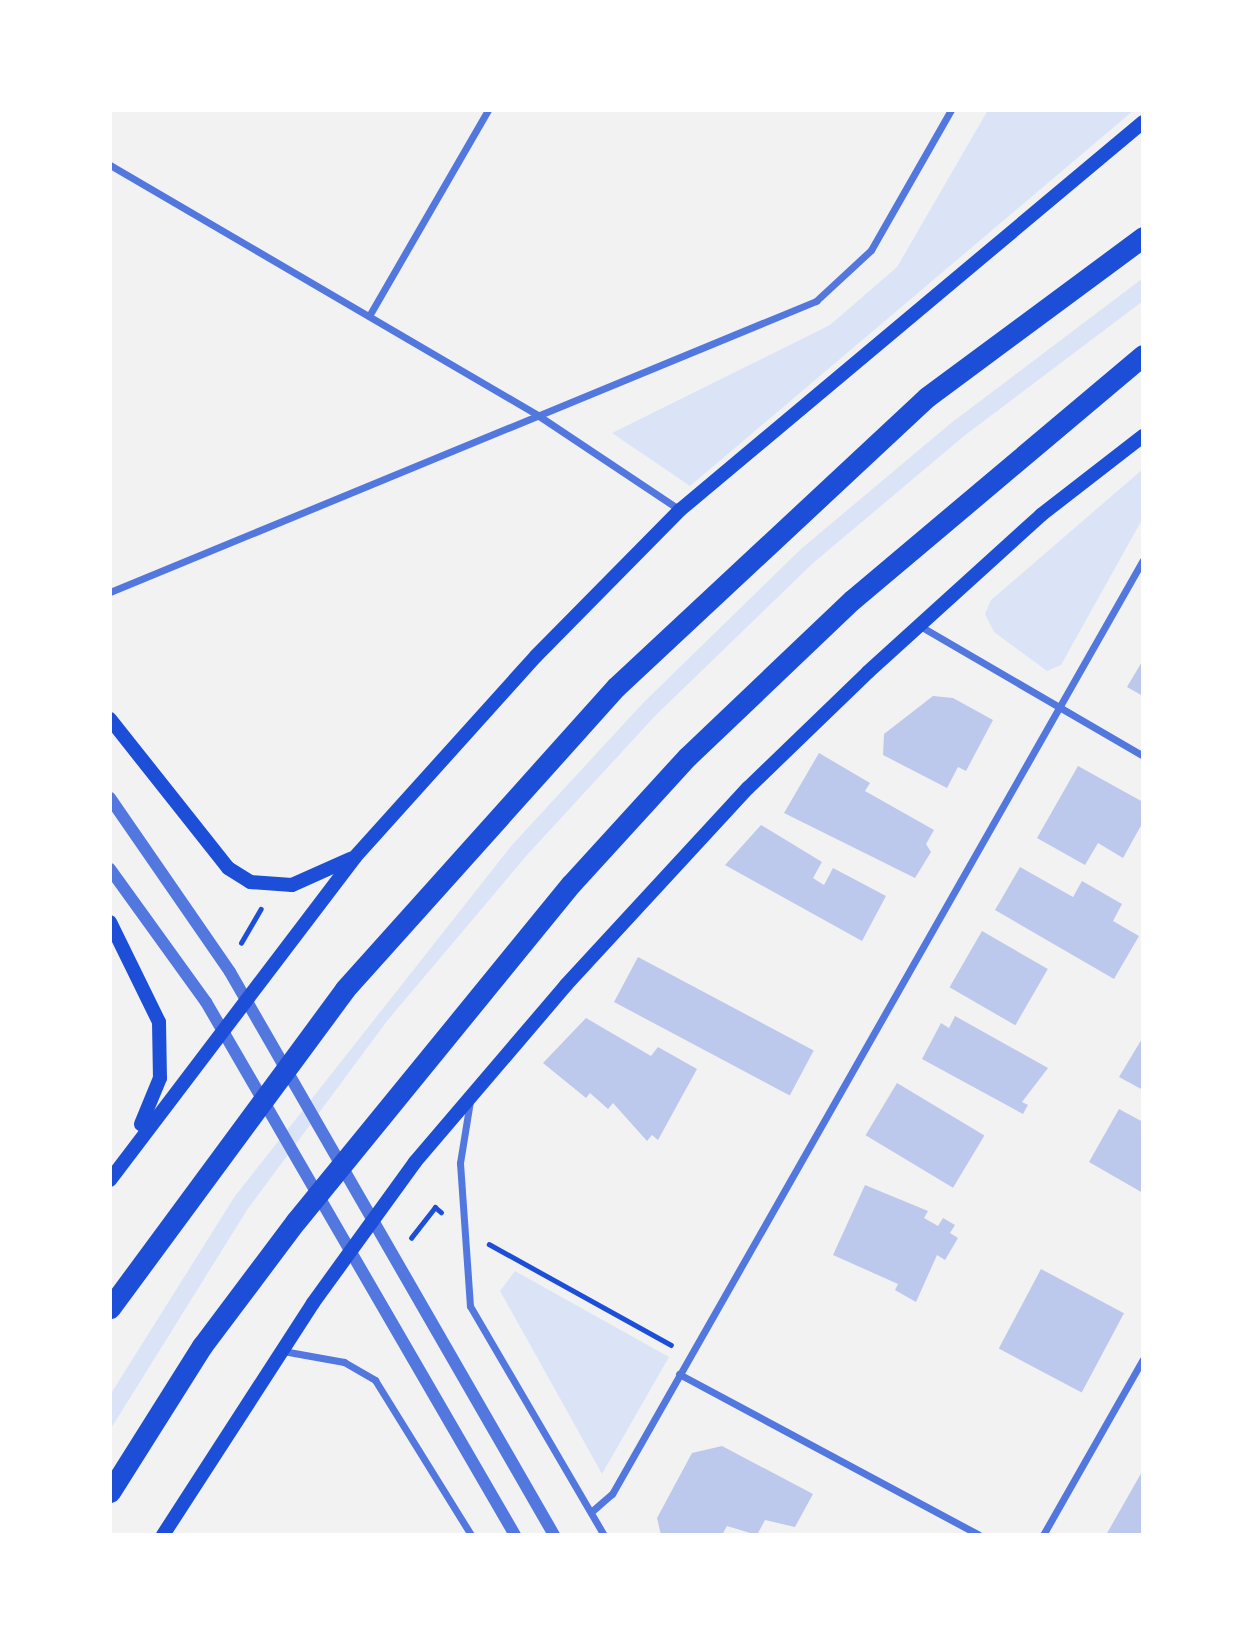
<!DOCTYPE html>
<html>
<head>
<meta charset="utf-8">
<style>
	body { margin:0 }
	#map { position:relative; width:1253px; height:1645px; overflow:hidden; background:#f2f2f2; font-family:"Roboto Condensed",sans-serif }
	div>[style] { position:absolute }
	.green>* { inset:0; background:#dbe4f7 }
	.building>* { inset:0; background:#bdc9ec; transform-origin:0 0 }
	.path>* { height:4.5px; margin:-2.25px; padding:0 2.25px; transform-origin:2.25px; border-radius:2.25px; background:#1d4ed8 }
	.minor>* { height:7px; margin:-3.5px; padding:0 3.5px; transform-origin:3.5px; border-radius:3.5px; background:#5277de }
	.tertiary>* { height:12px; margin:-6px; padding:0 6px; transform-origin:6px; border-radius:6px; background:#5277de }
	.secondary>* { height:14px; margin:-7px; padding:0 7px; transform-origin:7px; border-radius:7px; background:#1d4ed8 }
	.motorway>* { height:21px; margin:-10.5px; padding:0 10.5px; transform-origin:10.5px; border-radius:10.5px; background:#1d4ed8 }
	span { translate:-50% -50%; white-space:nowrap; text-align:center; line-height:1.15; -webkit-text-stroke:5px #fff; paint-order:stroke }
	.frame { position:absolute; inset:0; border:112px solid #fff; pointer-events:none }
</style>
</head>
<body>
<div id="map">
	<div class="green">
		<i style="clip-path:polygon(988px 110px,1134px 110px,690px 486px,612px 433px,830px 325px,897px 267px)"></i>
		<i style="clip-path:polygon(1143px 278px,1143px 301px,964px 436px,812px 564px,655px 716px,527px 855px,387px 1021px,247px 1210px,110px 1430px,110px 1395px,235px 1196px,512px 845px,643px 703px,801px 549px,951px 423px)"></i>
		<i style="clip-path:polygon(1143px 469px,1143px 518px,1061px 665px,1047px 671px,994px 632px,985px 614px,991px 600px)"></i>
		<i style="clip-path:polygon(515px 1271px,669px 1357px,602px 1474px,500px 1291px)"></i>
	</div>
	<div class="building">
		<i style="clip-path:polygon(1143px 660px,1143px 696px,1127px 687px)"></i>
		<i style="clip-path:polygon(933px 696px,953px 698px,993px 720px,966px 771px,958px 767px,947px 788px,883px 755px,884px 734px)"></i>
		<i style="clip-path:polygon(819px 753px,870px 783px,865px 791px,934px 830px,926px 844px,931px 852px,915px 878px,784px 813px)"></i>
		<i style="clip-path:polygon(1078px 766px,1143px 802px,1143px 822px,1123px 858px,1098px 843px,1085px 865px,1037px 838px)"></i>
		<i style="clip-path:polygon(761px 825px,822px 862px,813px 878px,819px 882px,824px 885px,833px 868px,886px 896px,862px 941px,725px 865px)"></i>
		<i style="clip-path:polygon(1020px 867px,1073px 897px,1082px 881px,1122px 904px,1113px 921px,1139px 936px,1114px 979px,995px 910px)"></i>
		<i style="left:982px;top:931px;width:76px;height:65px;rotate:30deg"></i>
		<i style="left:638px;top:957px;width:199px;height:51px;rotate:28deg"></i>
		<i style="clip-path:polygon(955px 1016px,1048px 1068px,1022px 1102px,1028px 1105px,1023px 1114px,922px 1059px,941px 1023px,949px 1028px)"></i>
		<i style="clip-path:polygon(586px 1018px,651px 1056px,658px 1047px,697px 1069px,658px 1140px,652px 1135px,647px 1141px,613px 1103px,608px 1109px,590px 1093px,586px 1098px,543px 1063px)"></i>
		<i style="clip-path:polygon(1143px 1037px,1143px 1090px,1119px 1077px)"></i>
		<i style="left:897px;top:1083px;width:102px;height:61px;rotate:31deg"></i>
		<i style="clip-path:polygon(1119px 1109px,1143px 1122px,1143px 1193px,1089px 1162px)"></i>
		<i style="clip-path:polygon(865px 1185px,928px 1211px,924px 1218px,938px 1226px,943px 1218px,955px 1225px,950px 1233px,958px 1238px,945px 1260px,937px 1255px,916px 1302px,895px 1290px,898px 1284px,833px 1255px)"></i>
		<i style="left:1041px;top:1269px;width:94px;height:90px;rotate:28deg"></i>
		<i style="clip-path:polygon(722px 1446px,813px 1494px,795px 1527px,765px 1520px,757px 1535px,727px 1526px,722px 1535px,661px 1535px,657px 1518px,692px 1453px)"></i>
		<i style="clip-path:polygon(1143px 1470px,1143px 1535px,1106px 1535px)"></i>
	</div>
	<div class="path">
		<i style="left:241px;top:943px;width:39px;rotate:-60deg"></i>
		<i style="left:411px;top:1238px;width:39px;rotate:-52deg"></i>
		<i style="left:435px;top:1207px;width:8px;rotate:40deg"></i>
		<i style="left:489px;top:1244px;width:208px;rotate:29deg"></i>
	</div>
	<div class="minor">
		<i style="left:110px;top:165px;width:497px;rotate:30.3deg"></i>
		<i style="left:539px;top:416px;width:169px;rotate:33.7deg"></i>
		<i style="left:369px;top:316px;width:238px;rotate:-60deg"></i>
		<i style="left:110px;top:592px;width:764px;rotate:-22.4deg"></i>
		<i style="left:816px;top:301px;width:75px;rotate:-42.8deg"></i>
		<i style="left:871px;top:250px;width:161px;rotate:-60.3deg"></i>
		<i style="left:920px;top:626px;width:258px;rotate:30.2deg"></i>
		<i style="left:470px;top:1101px;width:63px;rotate:99.2deg"></i>
		<i style="left:460px;top:1163px;width:143px;rotate:86deg"></i>
		<i style="left:470px;top:1306px;width:265px;rotate:59.7deg"></i>
		<i style="left:283px;top:1351px;width:62px;rotate:10.2deg"></i>
		<i style="left:344px;top:1362px;width:36px;rotate:30deg"></i>
		<i style="left:375px;top:1380px;width:182px;rotate:58.2deg"></i>
		<i style="left:679px;top:1374px;width:340px;rotate:28.2deg"></i>
		<i style="left:591px;top:1512px;width:28px;rotate:-41deg"></i>
		<i style="left:612px;top:1494px;width:1074px;rotate:-60.38deg"></i>
		<i style="left:1043px;top:1535px;width:202px;rotate:-60.4deg"></i>
	</div>
	<div class="tertiary">
		<i style="left:110px;top:798px;width:211px;rotate:55.4deg"></i>
		<i style="left:230px;top:972px;width:650px;rotate:60.08deg"></i>
		<i style="left:110px;top:869px;width:164px;rotate:54.2deg"></i>
		<i style="left:206px;top:1002px;width:616px;rotate:59.9deg"></i>
	</div>
	<div class="secondary">
		<i style="left:110px;top:719px;width:190px;rotate:51.6deg"></i>
		<i style="left:228px;top:868px;width:26px;rotate:32deg"></i>
		<i style="left:250px;top:882px;width:42px;rotate:4.1deg"></i>
		<i style="left:292px;top:885px;width:64px;rotate:-24.1deg"></i>
		<i style="left:110px;top:922px;width:111px;rotate:63.9deg"></i>
		<i style="left:159px;top:1022px;width:56px;rotate:89deg"></i>
		<i style="left:160px;top:1078px;width:50px;rotate:112.4deg"></i>
		<i style="left:110px;top:1180px;width:405px;rotate:-52.8deg"></i>
		<i style="left:355px;top:857px;width:270px;rotate:-48deg"></i>
		<i style="left:536px;top:656px;width:205px;rotate:-45.4deg"></i>
		<i style="left:680px;top:510px;width:604px;rotate:-39.96deg"></i>
		<i style="left:163px;top:1535px;width:276px;rotate:-57.1deg"></i>
		<i style="left:313px;top:1303px;width:174px;rotate:-54.1deg"></i>
		<i style="left:415px;top:1162px;width:233px;rotate:-49.5deg"></i>
		<i style="left:566px;top:985px;width:268px;rotate:-47.3deg"></i>
		<i style="left:748px;top:788px;width:167px;rotate:-44deg"></i>
		<i style="left:868px;top:672px;width:234px;rotate:-42.2deg"></i>
		<i style="left:1041px;top:515px;width:129px;rotate:-37.8deg"></i>
	</div>
	<div class="motorway">
		<i style="left:110px;top:1308px;width:396px;rotate:-53.6deg"></i>
		<i style="left:345px;top:989px;width:406px;rotate:-48.1deg"></i>
		<i style="left:616px;top:687px;width:425px;rotate:-43deg"></i>
		<i style="left:927px;top:397px;width:269px;rotate:-36.5deg"></i>
		<i style="left:110px;top:1492px;width:173px;rotate:-57.8deg"></i>
		<i style="left:202px;top:1346px;width:156px;rotate:-53.1deg"></i>
		<i style="left:296px;top:1221px;width:435px;rotate:-50.8deg"></i>
		<i style="left:571px;top:884px;width:172px;rotate:-47.6deg"></i>
		<i style="left:687px;top:757px;width:228px;rotate:-43.6deg"></i>
		<i style="left:852px;top:600px;width:380px;rotate:-40.1deg"></i>
	</div>
	<div class="frame"></div>
</div>
</body>
</html>
